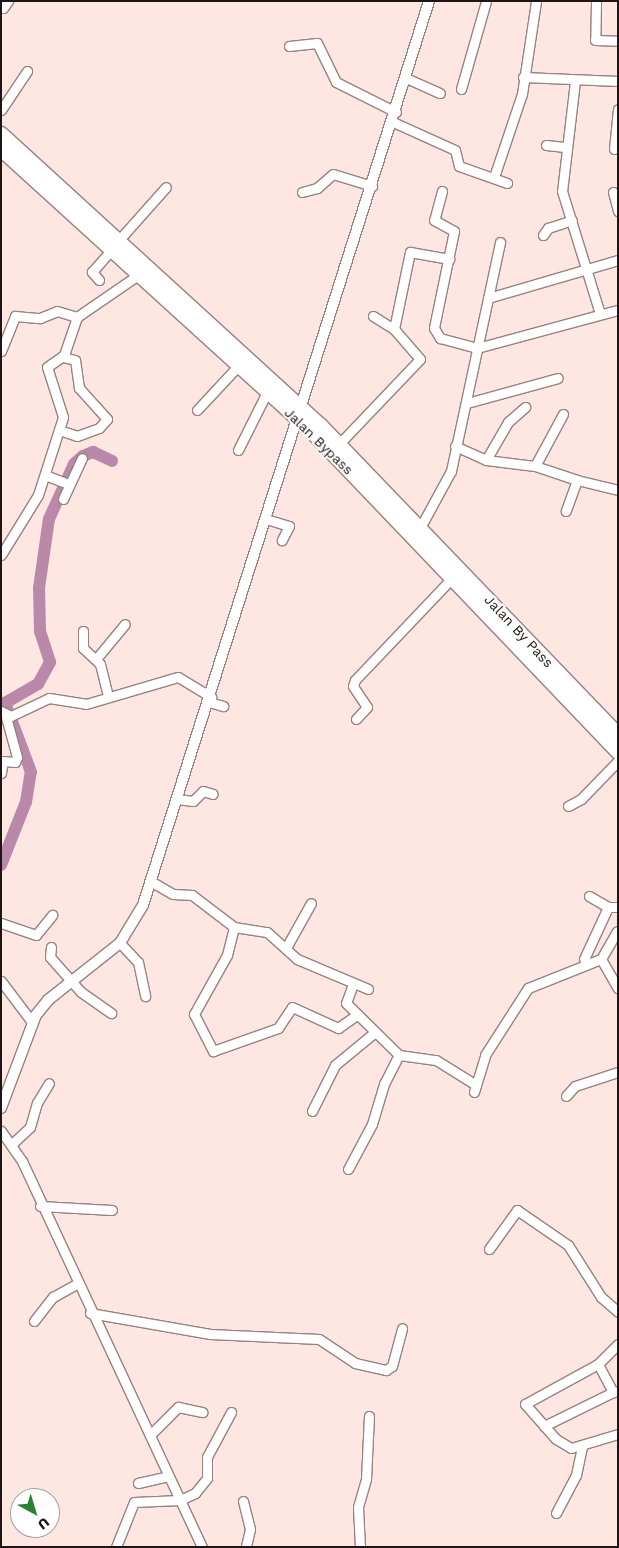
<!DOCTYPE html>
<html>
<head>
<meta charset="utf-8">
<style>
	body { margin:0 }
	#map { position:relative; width:619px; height:1548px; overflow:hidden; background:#fee6e2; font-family:"Work Sans",sans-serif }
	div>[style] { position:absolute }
	.river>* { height:12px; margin:-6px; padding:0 6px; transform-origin:6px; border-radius:6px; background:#ba88a9 }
	.roads { filter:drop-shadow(1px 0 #97827f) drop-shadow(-1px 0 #97827f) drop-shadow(0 1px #97827f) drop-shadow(0 -1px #97827f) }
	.minor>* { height:9px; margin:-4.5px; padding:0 4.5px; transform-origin:4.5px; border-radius:4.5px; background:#fff }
	.tertiary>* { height:10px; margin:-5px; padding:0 5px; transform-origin:5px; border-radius:5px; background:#fff }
	.trunk>* { height:14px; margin:-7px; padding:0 7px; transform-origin:7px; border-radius:7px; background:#fff }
	span { translate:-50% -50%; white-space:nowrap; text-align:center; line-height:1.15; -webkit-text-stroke:4px #fff; paint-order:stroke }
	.street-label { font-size:14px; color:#1e1514 }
	.frame { position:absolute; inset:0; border:2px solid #1e1514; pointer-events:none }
	.north { position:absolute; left:10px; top:1488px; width:50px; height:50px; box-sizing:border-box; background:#fff; border:1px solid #a5a1a1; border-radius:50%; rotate:141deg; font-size:14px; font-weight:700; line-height:20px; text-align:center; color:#1e1514 }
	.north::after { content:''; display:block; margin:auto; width:18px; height:22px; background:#298332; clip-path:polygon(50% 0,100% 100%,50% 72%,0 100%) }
</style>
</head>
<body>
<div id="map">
	<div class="river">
		<i style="left:1px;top:865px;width:68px;rotate:-68.4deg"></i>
		<i style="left:26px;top:802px;width:30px;rotate:-81deg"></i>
		<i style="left:31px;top:772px;width:74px;rotate:-110.6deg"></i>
		<i style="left:5px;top:703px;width:38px;rotate:-30deg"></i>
		<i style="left:38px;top:684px;width:25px;rotate:-61deg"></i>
		<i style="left:50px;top:662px;width:33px;rotate:-108deg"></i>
		<i style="left:40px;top:631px;width:43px;rotate:-91.3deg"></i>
		<i style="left:39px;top:588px;width:70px;rotate:-81.8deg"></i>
		<i style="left:49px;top:519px;width:60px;rotate:-65.6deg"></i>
		<i style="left:74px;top:464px;width:12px;rotate:-42deg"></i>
		<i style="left:83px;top:456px;width:11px;rotate:-22deg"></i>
		<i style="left:93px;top:452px;width:21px;rotate:25deg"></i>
	</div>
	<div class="roads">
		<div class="minor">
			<i style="left:596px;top:1px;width:39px;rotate:91deg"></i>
			<i style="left:595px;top:40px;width:23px;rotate:2deg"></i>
			<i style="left:3px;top:8px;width:9px;rotate:-54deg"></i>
			<i style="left:289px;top:46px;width:28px;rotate:-6deg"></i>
			<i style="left:317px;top:43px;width:43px;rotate:64deg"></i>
			<i style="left:336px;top:82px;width:67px;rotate:26.6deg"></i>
			<i style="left:523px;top:77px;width:95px;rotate:2.4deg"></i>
			<i style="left:406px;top:78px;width:37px;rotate:24deg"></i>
			<i style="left:575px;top:81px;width:111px;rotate:96.7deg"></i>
			<i style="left:562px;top:191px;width:129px;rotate:72.8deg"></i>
			<i style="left:461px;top:89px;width:91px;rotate:-74.1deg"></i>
			<i style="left:1px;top:110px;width:47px;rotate:-56.3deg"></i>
			<i style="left:393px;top:122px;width:68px;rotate:24.3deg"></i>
			<i style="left:455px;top:150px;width:16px;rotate:76deg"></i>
			<i style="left:459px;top:166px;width:51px;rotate:19.5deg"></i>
			<i style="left:546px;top:145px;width:19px;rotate:6deg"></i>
			<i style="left:614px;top:149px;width:40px;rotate:-84.3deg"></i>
			<i style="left:494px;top:177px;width:88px;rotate:-71.4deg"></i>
			<i style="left:522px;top:94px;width:94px;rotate:-81.4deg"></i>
			<i style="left:442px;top:191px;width:30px;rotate:105deg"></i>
			<i style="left:434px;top:220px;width:23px;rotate:29deg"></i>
			<i style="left:454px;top:231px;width:99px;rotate:101.7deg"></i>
			<i style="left:434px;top:328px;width:12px;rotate:59deg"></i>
			<i style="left:440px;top:338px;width:38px;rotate:15deg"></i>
			<i style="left:477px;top:348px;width:146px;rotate:-15.1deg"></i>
			<i style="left:302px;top:192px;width:16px;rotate:-15deg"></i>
			<i style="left:317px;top:188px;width:21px;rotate:-41deg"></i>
			<i style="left:333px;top:174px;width:41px;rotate:17.1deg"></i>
			<i style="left:613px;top:192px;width:20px;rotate:75deg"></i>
			<i style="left:543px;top:235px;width:9px;rotate:-54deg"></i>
			<i style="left:548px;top:228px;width:25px;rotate:-18deg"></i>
			<i style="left:118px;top:241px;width:72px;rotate:-48.4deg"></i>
			<i style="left:99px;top:280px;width:11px;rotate:-131deg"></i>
			<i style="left:92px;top:272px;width:30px;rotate:-49deg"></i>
			<i style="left:488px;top:298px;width:135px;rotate:-16.3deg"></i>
			<i style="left:373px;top:316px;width:25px;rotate:32deg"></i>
			<i style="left:1px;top:351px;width:38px;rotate:-68deg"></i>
			<i style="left:15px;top:316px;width:25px;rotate:5deg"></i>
			<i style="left:40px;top:318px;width:18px;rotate:-22deg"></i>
			<i style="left:57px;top:311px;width:21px;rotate:17deg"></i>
			<i style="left:467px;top:403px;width:94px;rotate:-15.4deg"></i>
			<i style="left:197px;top:410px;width:60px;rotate:-47deg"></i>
			<i style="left:59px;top:430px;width:19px;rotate:18deg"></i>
			<i style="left:77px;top:436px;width:23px;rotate:-20deg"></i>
			<i style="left:99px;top:428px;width:12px;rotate:-48deg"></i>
			<i style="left:107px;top:419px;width:42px;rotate:-132.1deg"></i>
			<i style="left:79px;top:388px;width:28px;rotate:-98deg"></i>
			<i style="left:75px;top:360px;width:12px;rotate:-166deg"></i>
			<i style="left:339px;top:444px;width:117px;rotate:-46.4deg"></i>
			<i style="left:420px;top:359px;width:40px;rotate:-131deg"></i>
			<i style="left:394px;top:329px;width:79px;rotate:-78.3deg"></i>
			<i style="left:410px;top:252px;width:40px;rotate:10deg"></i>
			<i style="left:455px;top:446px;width:34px;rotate:24deg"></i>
			<i style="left:486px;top:460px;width:49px;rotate:7deg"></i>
			<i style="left:535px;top:466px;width:59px;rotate:-61.7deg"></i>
			<i style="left:238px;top:450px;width:65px;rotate:-63.4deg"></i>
			<i style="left:486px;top:460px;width:44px;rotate:-59.9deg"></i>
			<i style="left:508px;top:422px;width:23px;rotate:-41deg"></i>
			<i style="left:535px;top:466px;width:44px;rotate:18.4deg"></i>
			<i style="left:577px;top:480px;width:33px;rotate:110deg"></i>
			<i style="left:45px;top:475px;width:25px;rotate:21deg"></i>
			<i style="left:577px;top:480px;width:42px;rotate:13.7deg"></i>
			<i style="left:63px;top:499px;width:45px;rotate:-65.1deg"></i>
			<i style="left:266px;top:519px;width:24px;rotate:17deg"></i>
			<i style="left:289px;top:526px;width:16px;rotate:117deg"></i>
			<i style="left:421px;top:526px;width:63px;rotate:-61.4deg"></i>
			<i style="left:451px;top:471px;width:234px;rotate:-77.9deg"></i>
			<i style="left:1px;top:555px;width:70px;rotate:-58.3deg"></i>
			<i style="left:38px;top:495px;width:82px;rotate:-72.2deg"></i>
			<i style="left:63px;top:417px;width:52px;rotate:-107.7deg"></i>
			<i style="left:47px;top:367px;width:21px;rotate:-35deg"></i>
			<i style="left:64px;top:355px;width:40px;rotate:-71.1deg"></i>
			<i style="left:77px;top:317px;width:74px;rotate:-34.5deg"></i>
			<i style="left:83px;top:631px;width:17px;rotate:90deg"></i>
			<i style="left:83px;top:648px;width:23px;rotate:43deg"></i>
			<i style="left:100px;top:664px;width:34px;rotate:76deg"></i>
			<i style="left:96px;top:659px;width:45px;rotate:-50.4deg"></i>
			<i style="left:209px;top:702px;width:15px;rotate:16deg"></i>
			<i style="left:1px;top:711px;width:11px;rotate:27deg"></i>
			<i style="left:11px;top:716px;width:42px;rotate:-25.3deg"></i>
			<i style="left:49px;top:698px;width:37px;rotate:9deg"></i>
			<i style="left:86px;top:704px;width:96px;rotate:-16.4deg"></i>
			<i style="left:178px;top:677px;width:39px;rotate:31deg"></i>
			<i style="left:356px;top:719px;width:16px;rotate:-47deg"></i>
			<i style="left:367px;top:707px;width:25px;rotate:-124deg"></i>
			<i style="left:353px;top:686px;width:6px;rotate:-72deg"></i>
			<i style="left:355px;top:680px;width:144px;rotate:-46.4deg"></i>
			<i style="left:1px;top:773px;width:12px;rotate:-81deg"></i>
			<i style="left:3px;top:761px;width:12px;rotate:5deg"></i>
			<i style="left:15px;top:762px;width:5px;rotate:-68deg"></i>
			<i style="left:17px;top:757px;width:41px;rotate:-105.4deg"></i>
			<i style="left:177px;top:799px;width:16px;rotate:7deg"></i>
			<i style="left:193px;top:801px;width:14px;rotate:-45deg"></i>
			<i style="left:203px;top:791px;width:10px;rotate:17deg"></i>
			<i style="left:568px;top:806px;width:15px;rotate:-28deg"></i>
			<i style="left:581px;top:799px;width:53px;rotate:-45.8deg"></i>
			<i style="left:152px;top:882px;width:24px;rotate:30deg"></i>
			<i style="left:173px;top:894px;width:19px;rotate:3deg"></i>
			<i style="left:192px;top:895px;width:53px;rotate:37.3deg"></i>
			<i style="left:234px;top:927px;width:33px;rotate:9deg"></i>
			<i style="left:267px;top:932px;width:40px;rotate:42deg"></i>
			<i style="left:297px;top:959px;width:77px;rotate:22.9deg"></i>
			<i style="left:589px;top:896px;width:22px;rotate:30deg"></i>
			<i style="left:1px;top:923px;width:37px;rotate:19deg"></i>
			<i style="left:36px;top:935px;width:26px;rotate:-51deg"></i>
			<i style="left:234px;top:927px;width:29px;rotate:104deg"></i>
			<i style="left:227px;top:955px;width:68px;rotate:119.2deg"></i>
			<i style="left:194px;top:1014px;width:42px;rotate:62.8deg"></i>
			<i style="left:213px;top:1051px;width:69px;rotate:-19.5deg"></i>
			<i style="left:278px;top:1028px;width:25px;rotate:-56deg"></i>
			<i style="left:292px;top:1007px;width:51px;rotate:24.5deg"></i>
			<i style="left:338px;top:1028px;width:24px;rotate:-35deg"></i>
			<i style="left:120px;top:943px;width:26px;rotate:47deg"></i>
			<i style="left:138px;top:962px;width:35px;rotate:78deg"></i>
			<i style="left:287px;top:946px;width:49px;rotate:-60.8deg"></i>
			<i style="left:51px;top:947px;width:10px;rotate:96deg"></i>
			<i style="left:50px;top:957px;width:47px;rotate:48.5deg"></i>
			<i style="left:81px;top:992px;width:37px;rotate:35deg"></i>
			<i style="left:584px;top:959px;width:57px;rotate:-65.2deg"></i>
			<i style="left:608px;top:907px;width:10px"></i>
			<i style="left:601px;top:959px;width:34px;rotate:60deg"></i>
			<i style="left:1px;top:981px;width:51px;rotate:52.9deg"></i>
			<i style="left:353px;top:984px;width:20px;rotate:110deg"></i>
			<i style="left:346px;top:1003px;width:74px;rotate:44.5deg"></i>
			<i style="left:399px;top:1055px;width:37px;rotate:8deg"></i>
			<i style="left:436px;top:1060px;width:47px;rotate:32deg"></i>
			<i style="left:474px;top:1092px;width:39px;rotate:-73deg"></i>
			<i style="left:485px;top:1055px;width:80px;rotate:-57.3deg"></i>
			<i style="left:528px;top:988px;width:79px;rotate:-21.7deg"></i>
			<i style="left:601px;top:959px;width:32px;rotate:-60deg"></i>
			<i style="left:566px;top:1096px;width:13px;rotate:-48deg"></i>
			<i style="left:575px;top:1086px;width:45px;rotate:-18deg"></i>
			<i style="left:312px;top:1111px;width:51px;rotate:-63.4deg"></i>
			<i style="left:335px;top:1065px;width:52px;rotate:-39.5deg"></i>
			<i style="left:1px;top:1131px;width:37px;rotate:55deg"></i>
			<i style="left:22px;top:1161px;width:426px;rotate:65deg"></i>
			<i style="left:13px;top:1143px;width:23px;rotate:-43deg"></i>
			<i style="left:30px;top:1127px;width:25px;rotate:-74deg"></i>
			<i style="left:37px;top:1103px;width:23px;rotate:-59deg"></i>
			<i style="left:348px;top:1169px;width:51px;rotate:-61.9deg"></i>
			<i style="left:372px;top:1124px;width:42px;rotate:-73.3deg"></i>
			<i style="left:384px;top:1084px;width:33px;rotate:-63deg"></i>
			<i style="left:40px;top:1206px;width:72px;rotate:3.2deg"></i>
			<i style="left:489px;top:1249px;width:48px;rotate:-54.3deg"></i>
			<i style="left:517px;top:1210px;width:62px;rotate:34.5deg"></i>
			<i style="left:568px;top:1245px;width:62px;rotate:57.6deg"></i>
			<i style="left:601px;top:1297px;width:23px;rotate:41deg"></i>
			<i style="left:90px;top:1313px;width:122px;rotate:9.9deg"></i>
			<i style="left:210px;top:1334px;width:109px;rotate:2.6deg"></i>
			<i style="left:319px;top:1339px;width:43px;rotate:33.7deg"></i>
			<i style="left:355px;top:1363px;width:32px;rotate:13deg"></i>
			<i style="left:386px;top:1370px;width:7px;rotate:-34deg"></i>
			<i style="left:392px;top:1366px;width:39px;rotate:-75deg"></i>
			<i style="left:34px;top:1321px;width:31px;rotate:-52deg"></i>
			<i style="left:53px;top:1297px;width:26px;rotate:-29deg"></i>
			<i style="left:618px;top:1344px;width:28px;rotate:135deg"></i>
			<i style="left:598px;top:1364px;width:83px;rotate:151.3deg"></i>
			<i style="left:525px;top:1404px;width:47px;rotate:48.5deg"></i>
			<i style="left:556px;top:1439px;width:17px;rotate:31deg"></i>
			<i style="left:571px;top:1448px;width:49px;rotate:-16.6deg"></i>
			<i style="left:598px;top:1364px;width:32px;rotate:62deg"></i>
			<i style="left:613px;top:1392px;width:5px;rotate:-11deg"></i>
			<i style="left:544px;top:1426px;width:77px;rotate:-26.2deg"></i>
			<i style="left:150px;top:1435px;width:40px;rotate:-45deg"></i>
			<i style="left:178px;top:1407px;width:25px;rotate:12deg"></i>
			<i style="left:138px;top:1483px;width:31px;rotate:-13deg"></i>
			<i style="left:243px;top:1501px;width:29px;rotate:76deg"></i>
			<i style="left:250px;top:1529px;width:18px;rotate:103deg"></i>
			<i style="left:556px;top:1513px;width:43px;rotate:-62.2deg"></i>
			<i style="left:576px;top:1475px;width:29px;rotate:-78deg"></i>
			<i style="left:116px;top:1547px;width:48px;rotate:-68.2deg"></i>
			<i style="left:134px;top:1502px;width:46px;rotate:-2.5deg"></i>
			<i style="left:180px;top:1500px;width:17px;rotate:-25deg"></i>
			<i style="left:195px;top:1493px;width:19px;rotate:-51deg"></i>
			<i style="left:207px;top:1478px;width:21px;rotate:-90deg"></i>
			<i style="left:207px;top:1457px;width:51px;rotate:-61.9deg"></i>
			<i style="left:360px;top:1547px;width:40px;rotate:-92.9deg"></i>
			<i style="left:358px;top:1507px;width:29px;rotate:-74deg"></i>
			<i style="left:366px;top:1479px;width:63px;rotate:-87.3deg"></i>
		</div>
		<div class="tertiary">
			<i style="left:1px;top:1108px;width:99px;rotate:-69.4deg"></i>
			<i style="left:36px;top:1015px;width:19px;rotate:-51deg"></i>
			<i style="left:48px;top:1000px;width:92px;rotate:-38.4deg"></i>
			<i style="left:120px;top:943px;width:44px;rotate:-58.8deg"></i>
			<i style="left:143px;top:905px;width:948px;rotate:-72.44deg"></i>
		</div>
		<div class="trunk">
			<i style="left:1px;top:134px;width:432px;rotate:42.4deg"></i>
			<i style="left:320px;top:425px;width:430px;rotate:46.1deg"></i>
			<i style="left:1px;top:149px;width:426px;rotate:42.3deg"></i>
			<i style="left:316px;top:436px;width:437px;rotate:46.3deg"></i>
		</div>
	</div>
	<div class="street-label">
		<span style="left:319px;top:441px;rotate:44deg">Jalan Bypass</span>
		<span style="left:519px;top:631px;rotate:47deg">Jalan By Pass</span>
	</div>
	<div class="frame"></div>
	<div class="north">U</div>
</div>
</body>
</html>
